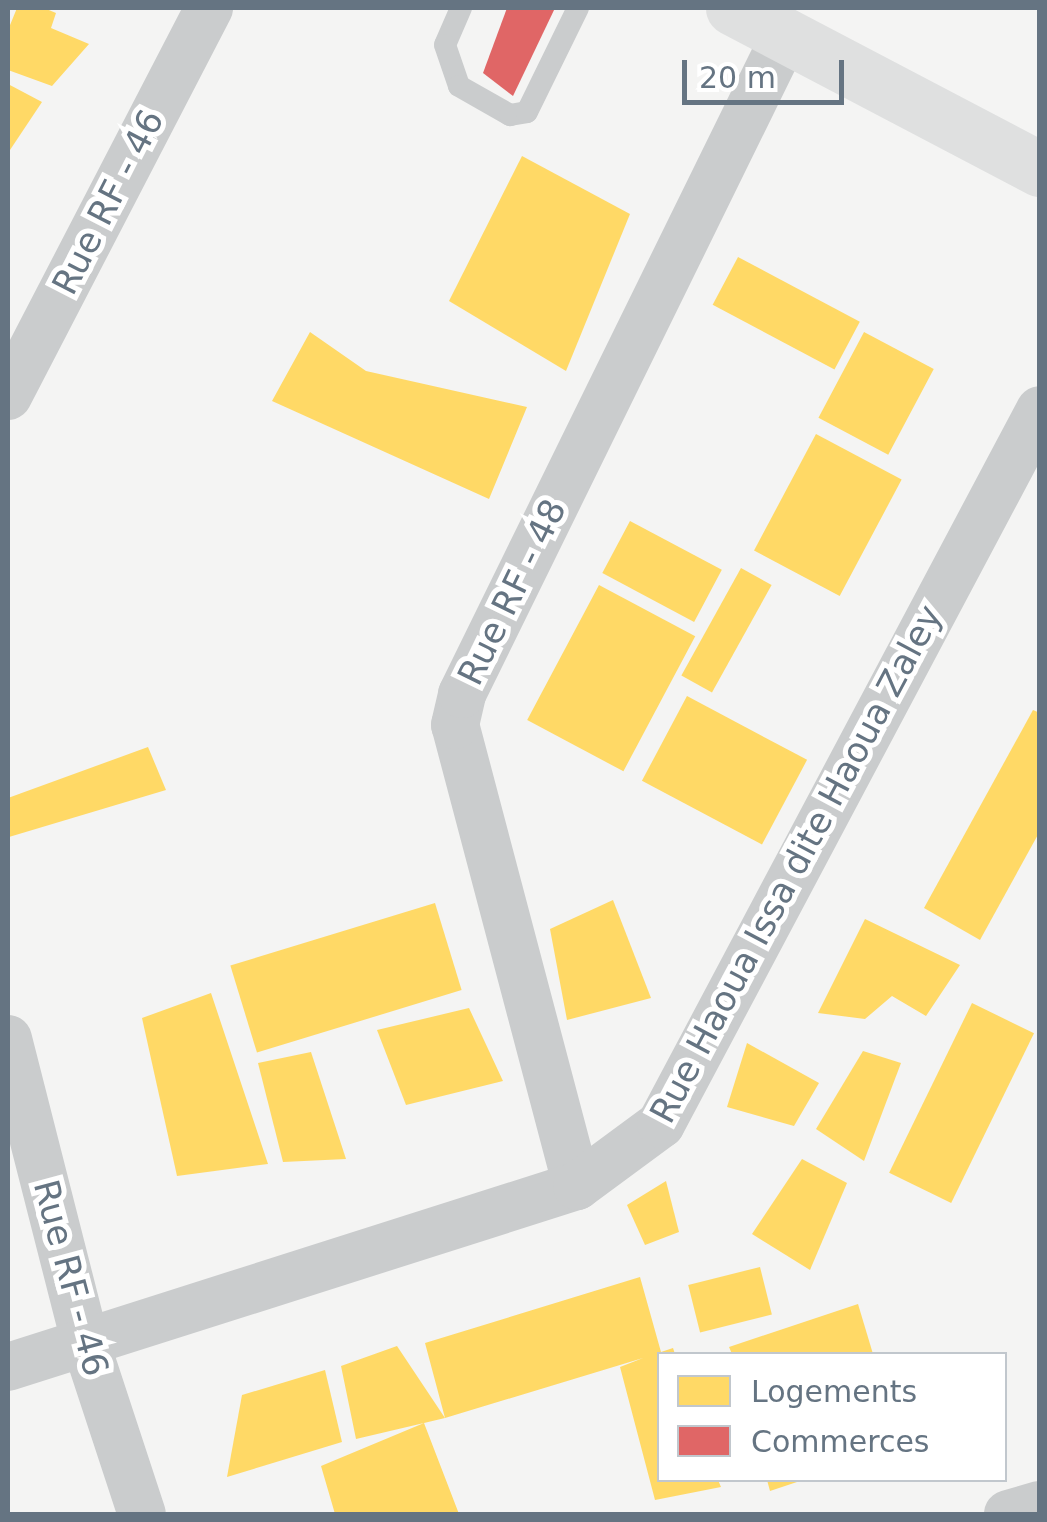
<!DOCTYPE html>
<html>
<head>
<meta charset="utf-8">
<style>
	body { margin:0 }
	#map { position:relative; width:1047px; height:1522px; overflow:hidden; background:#f4f4f3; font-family:"DejaVu Sans",sans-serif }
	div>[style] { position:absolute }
	.homes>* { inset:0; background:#ffd966; transform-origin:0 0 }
	.shops>* { inset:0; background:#e06666 }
	.lane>* { height:22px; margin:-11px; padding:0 11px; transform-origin:11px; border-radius:11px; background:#cacccd }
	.street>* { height:48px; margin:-24px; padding:0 24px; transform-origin:24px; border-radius:24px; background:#cacccd }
	.secondary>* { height:55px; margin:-27.5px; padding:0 27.5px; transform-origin:27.5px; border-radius:27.5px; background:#dfe0e0 }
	span { translate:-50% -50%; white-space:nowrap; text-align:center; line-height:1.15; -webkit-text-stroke:10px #fff; paint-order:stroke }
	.street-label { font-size:35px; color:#657482 }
	.frame { position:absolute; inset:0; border:10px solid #657482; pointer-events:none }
	.legend { position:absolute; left:657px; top:1352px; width:350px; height:130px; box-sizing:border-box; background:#fff; border:2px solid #c1c7cd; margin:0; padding:12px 18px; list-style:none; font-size:30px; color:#657482 }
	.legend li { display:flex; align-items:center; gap:20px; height:50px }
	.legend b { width:50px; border:2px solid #c1c7cd }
	.scale { position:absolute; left:682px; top:60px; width:162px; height:45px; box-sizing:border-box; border:5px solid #657482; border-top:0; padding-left:12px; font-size:30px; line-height:35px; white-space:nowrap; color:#657482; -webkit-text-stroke:8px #fff; paint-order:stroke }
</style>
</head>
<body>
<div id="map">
	<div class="homes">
		<i style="clip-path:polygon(17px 8px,44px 8px,56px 13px,51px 28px,89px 44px,52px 86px,8px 70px,8px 30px)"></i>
		<i style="clip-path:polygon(8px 84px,42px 102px,8px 153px)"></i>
		<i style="clip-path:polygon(522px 156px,630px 214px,566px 371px,449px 301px)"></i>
		<i style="left:738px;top:257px;width:138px;height:54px;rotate:28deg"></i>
		<i style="clip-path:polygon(310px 332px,366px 371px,527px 407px,489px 499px,272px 401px)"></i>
		<i style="left:864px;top:332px;width:79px;height:97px;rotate:28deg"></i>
		<i style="left:816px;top:434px;width:97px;height:132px;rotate:28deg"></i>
		<i style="left:630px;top:521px;width:104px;height:59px;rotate:28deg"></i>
		<i style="left:741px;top:568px;width:35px;height:123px;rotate:29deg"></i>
		<i style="left:599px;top:585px;width:109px;height:153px;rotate:28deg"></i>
		<i style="left:687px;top:696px;width:136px;height:96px;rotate:28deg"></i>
		<i style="clip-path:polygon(1033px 710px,1040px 713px,1040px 831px,980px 940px,924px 908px)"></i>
		<i style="clip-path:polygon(148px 747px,166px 790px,9px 837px,8px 798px)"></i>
		<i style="clip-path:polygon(613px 900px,651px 998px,567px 1020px,550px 929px)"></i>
		<i style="left:435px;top:903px;width:91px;height:214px;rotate:73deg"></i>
		<i style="clip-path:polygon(865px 919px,960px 965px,926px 1016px,892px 996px,865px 1019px,818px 1013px)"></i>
		<i style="clip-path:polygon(211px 993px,268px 1164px,177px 1176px,142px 1018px)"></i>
		<i style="left:972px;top:1003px;width:69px;height:189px;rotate:26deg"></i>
		<i style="clip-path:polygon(469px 1008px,503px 1081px,406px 1105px,377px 1030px)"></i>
		<i style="clip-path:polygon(747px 1043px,819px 1083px,794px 1126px,727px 1107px)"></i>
		<i style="clip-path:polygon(863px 1051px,901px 1063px,864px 1161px,816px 1129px)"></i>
		<i style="clip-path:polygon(311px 1052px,346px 1159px,283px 1162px,258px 1063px)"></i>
		<i style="clip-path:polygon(802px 1159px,847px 1183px,810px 1270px,752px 1234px)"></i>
		<i style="clip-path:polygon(666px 1181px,679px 1232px,645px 1245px,627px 1205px)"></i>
		<i style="left:760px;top:1267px;width:49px;height:74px;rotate:76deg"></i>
		<i style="clip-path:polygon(640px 1277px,661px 1352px,673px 1348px,675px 1354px,660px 1354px,660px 1480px,718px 1480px,721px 1487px,655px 1500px,620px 1367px,643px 1358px,445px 1418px,425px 1343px)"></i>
		<i style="clip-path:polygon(858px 1304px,873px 1354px,732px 1354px,729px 1347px)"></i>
		<i style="clip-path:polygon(397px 1346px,445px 1418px,424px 1423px,459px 1514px,335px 1514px,321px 1466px,424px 1423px,356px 1439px,341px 1366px)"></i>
		<i style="clip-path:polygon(325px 1370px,342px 1442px,227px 1477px,242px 1395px)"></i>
		<i style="clip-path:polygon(767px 1480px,803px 1480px,770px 1491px)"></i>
	</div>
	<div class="shops">
		<i style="clip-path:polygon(507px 8px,555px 8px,513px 96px,483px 73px)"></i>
	</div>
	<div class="lane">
		<i style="left:461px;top:8px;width:40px;rotate:113.4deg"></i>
		<i style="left:445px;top:45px;width:43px;rotate:71.1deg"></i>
		<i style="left:459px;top:86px;width:59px;rotate:29.6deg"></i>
		<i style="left:510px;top:115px;width:17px;rotate:-10deg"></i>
		<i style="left:527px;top:112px;width:116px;rotate:-63.9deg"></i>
	</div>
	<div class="street">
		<i style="left:8px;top:396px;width:437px;rotate:-62.6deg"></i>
		<i style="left:8px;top:1039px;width:312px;rotate:75.7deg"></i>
		<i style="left:85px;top:1341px;width:182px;rotate:71.8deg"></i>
		<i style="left:577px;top:1186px;width:477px;rotate:-104.8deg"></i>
		<i style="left:455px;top:725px;width:32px;rotate:-77deg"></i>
		<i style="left:462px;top:694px;width:735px;rotate:-63.85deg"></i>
		<i style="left:8px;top:1367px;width:597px;rotate:-17.65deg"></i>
		<i style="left:577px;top:1186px;width:104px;rotate:-36.4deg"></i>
		<i style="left:661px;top:1124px;width:808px;rotate:-62.04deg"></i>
		<i style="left:1008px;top:1514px;width:33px;rotate:-16deg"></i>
	</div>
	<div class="secondary">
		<i style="left:733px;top:8px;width:347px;rotate:27.7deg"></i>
	</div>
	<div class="street-label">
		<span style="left:108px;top:202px;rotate:-63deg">Rue RF - 46</span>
		<span style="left:512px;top:592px;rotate:-64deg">Rue RF - 48</span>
		<span style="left:796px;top:864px;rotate:-62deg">Rue Haoua Issa dite Haoua Zaley</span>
		<span style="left:71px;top:1278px;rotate:75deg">Rue RF - 46</span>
	</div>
	<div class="frame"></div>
	<ul class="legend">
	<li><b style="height:28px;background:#ffd966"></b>Logements</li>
	<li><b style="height:28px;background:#e06666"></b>Commerces</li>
	</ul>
	<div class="scale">20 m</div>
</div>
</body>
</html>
